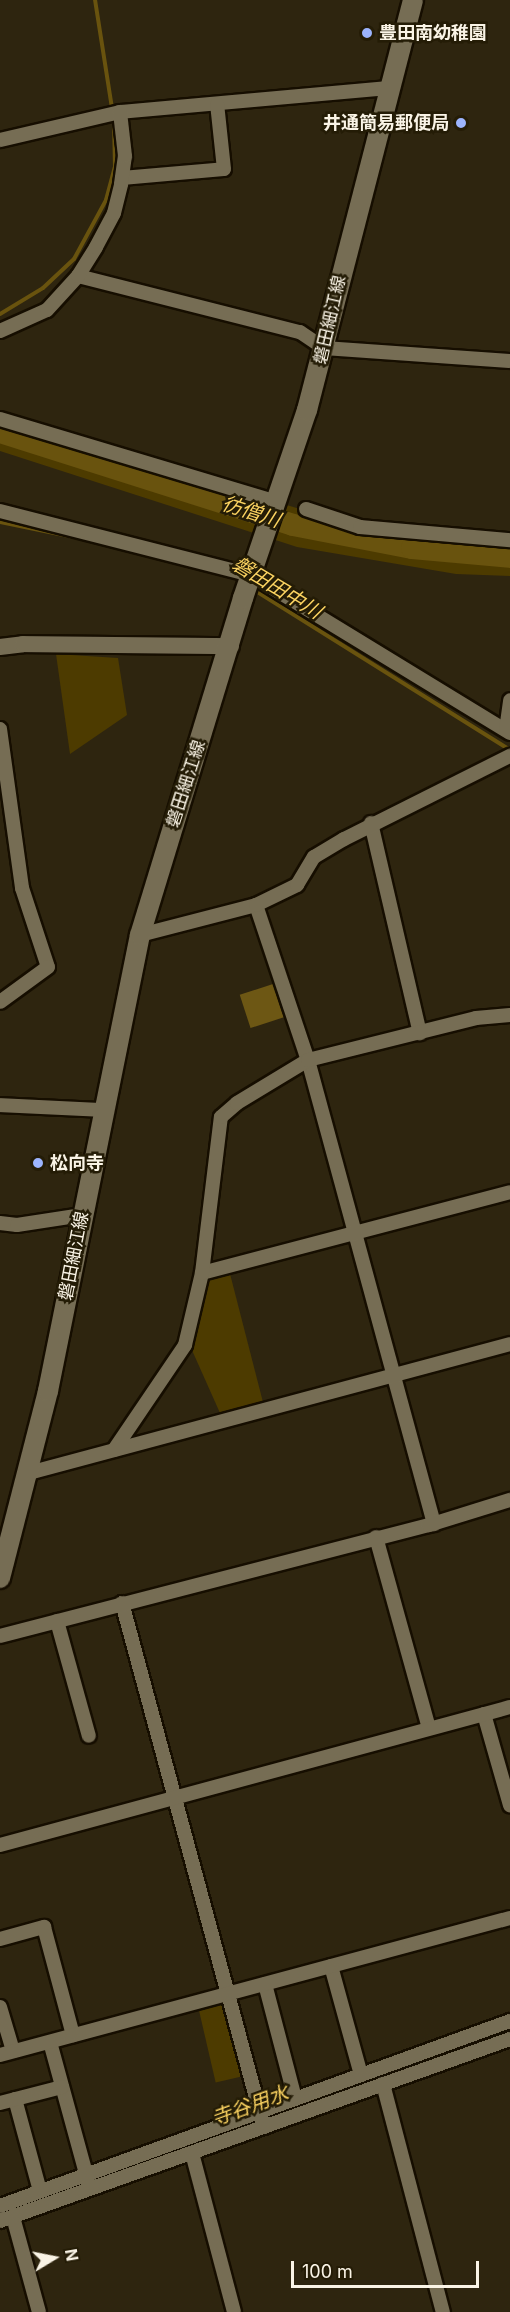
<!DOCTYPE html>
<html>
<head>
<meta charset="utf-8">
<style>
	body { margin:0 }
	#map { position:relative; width:510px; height:2312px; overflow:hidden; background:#2e250f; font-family:Inter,"Noto Sans JP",sans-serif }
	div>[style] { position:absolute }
	.green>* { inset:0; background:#4d3b00; transform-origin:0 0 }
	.forest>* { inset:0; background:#6d5714; transform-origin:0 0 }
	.stream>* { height:4px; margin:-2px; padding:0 2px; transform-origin:2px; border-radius:2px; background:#69530e }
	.river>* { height:22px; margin:-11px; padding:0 11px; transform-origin:11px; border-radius:11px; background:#69530e }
	.roads { filter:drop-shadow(2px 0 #160e00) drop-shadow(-2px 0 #160e00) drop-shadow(0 2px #160e00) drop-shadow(0 -2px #160e00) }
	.minor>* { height:14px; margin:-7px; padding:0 7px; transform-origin:7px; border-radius:7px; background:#766d54 }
	.tertiary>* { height:16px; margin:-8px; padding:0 8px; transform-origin:8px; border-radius:8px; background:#766d54 }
	.secondary>* { height:20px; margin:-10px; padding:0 10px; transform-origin:10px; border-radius:10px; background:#766d54 }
	.dots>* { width:16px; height:16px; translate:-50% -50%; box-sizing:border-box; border:3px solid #241c06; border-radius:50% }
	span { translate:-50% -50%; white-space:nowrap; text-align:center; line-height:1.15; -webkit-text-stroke:5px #241c06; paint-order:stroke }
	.poi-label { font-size:18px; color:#faf4e6; font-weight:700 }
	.left { translate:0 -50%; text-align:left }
	.right { translate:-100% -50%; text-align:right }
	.street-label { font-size:18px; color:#faf4e6 }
	.water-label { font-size:20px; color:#fbd361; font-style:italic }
	.north { position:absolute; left:24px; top:2228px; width:60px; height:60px; -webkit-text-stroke:4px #241c06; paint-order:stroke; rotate:80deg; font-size:16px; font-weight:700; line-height:24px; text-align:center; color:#faf4e6 }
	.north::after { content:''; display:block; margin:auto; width:21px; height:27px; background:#faf4e6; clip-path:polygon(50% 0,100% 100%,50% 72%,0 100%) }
	.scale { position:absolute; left:291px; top:2261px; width:188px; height:27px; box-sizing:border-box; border:3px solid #faf4e6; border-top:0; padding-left:8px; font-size:18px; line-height:21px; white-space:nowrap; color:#faf4e6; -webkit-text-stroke:4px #241c06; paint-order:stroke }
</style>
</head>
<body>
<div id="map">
	<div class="green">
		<i style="clip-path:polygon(0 419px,360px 527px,510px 541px,510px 576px,456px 574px,297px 547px,0 451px)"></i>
		<i style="clip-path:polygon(56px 654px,118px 658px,127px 715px,70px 754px)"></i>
		<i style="clip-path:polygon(228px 1266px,265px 1410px,220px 1413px,187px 1339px,202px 1273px)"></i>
		<i style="left:226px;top:1994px;width:84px;height:30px;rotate:77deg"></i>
	</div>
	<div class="forest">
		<i style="left:273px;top:984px;width:35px;height:35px;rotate:72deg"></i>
	</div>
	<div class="stream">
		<i style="left:0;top:314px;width:50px;rotate:-31.2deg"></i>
		<i style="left:43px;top:288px;width:42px;rotate:-43.1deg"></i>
		<i style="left:74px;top:259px;width:67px;rotate:-61.5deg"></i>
		<i style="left:106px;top:200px;width:34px;rotate:-75deg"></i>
		<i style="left:115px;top:167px;width:46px;rotate:-91.2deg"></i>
		<i style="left:114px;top:121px;width:122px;rotate:-98.9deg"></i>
		<i style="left:0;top:522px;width:95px;rotate:11.5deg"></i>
		<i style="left:254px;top:590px;width:302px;rotate:32deg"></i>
		<i style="left:417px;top:2062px;width:99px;rotate:-19.5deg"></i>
	</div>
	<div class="river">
		<i style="left:0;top:432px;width:307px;rotate:17.6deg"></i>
		<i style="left:293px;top:525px;width:121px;rotate:10.9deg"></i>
		<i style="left:412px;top:548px;width:98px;rotate:5.2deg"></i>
	</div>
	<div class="roads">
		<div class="minor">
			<i style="left:0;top:140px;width:123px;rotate:-13.1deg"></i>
			<i style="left:120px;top:112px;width:271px;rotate:-5.1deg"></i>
			<i style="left:122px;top:178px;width:102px;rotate:-5deg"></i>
			<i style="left:224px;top:169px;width:65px;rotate:-96.1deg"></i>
			<i style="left:78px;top:276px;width:229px;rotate:14.2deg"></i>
			<i style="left:300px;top:332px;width:29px;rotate:34deg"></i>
			<i style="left:324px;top:348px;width:186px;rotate:4deg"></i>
			<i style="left:0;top:331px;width:51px;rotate:-24.1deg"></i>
			<i style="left:47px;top:310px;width:46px;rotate:-47.6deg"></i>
			<i style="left:78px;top:276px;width:34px;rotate:-58deg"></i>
			<i style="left:96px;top:247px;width:38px;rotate:-62deg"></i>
			<i style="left:114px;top:213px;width:30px;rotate:-76deg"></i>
			<i style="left:121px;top:184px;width:28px;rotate:-82deg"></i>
			<i style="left:125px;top:156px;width:44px;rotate:-96.5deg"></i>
			<i style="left:0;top:419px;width:289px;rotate:16.7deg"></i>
			<i style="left:306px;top:509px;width:57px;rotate:18.4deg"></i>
			<i style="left:360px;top:527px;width:151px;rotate:5deg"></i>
			<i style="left:0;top:511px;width:259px;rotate:14.3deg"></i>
			<i style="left:251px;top:575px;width:303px;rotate:31.4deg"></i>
			<i style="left:0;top:729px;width:161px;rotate:82.1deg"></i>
			<i style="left:22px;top:888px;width:83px;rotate:71.8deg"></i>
			<i style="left:48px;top:967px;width:59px;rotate:143.9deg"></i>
			<i style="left:506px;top:730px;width:30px;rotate:-82deg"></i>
			<i style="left:371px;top:823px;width:216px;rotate:76.9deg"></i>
			<i style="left:256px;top:905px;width:163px;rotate:71.5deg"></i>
			<i style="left:308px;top:1060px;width:481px;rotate:74.8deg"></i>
			<i style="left:140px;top:935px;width:120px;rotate:-14.5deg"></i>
			<i style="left:256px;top:905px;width:46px;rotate:-26deg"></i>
			<i style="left:297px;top:885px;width:33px;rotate:-59deg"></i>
			<i style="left:314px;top:857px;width:35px;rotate:-31deg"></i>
			<i style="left:344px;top:839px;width:186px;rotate:-26.6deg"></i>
			<i style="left:0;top:1105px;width:103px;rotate:2.8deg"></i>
			<i style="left:0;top:1223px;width:17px;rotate:7deg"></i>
			<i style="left:17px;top:1225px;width:66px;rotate:-8.7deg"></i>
			<i style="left:202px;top:1273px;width:318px;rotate:-14.7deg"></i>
			<i style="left:114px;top:1450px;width:127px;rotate:-55.9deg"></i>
			<i style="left:185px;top:1345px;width:74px;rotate:-76.7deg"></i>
			<i style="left:202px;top:1273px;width:157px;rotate:-83.1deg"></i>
			<i style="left:221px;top:1117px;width:21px;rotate:-41deg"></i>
			<i style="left:237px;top:1103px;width:83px;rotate:-31.2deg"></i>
			<i style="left:308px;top:1060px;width:173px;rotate:-14deg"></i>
			<i style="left:476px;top:1018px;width:34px;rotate:-5deg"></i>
			<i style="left:29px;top:1473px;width:498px;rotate:-15deg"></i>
			<i style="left:376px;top:1537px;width:198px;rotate:74.5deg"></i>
			<i style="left:122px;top:1603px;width:543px;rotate:74.84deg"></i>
			<i style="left:57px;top:1621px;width:119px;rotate:74.5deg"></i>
			<i style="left:0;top:1636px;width:443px;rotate:-14.5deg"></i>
			<i style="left:429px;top:1525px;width:85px;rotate:-17.2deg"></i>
			<i style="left:484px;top:1714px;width:95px;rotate:74.1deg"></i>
			<i style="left:0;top:1845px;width:528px;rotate:-15.14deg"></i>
			<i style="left:0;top:1939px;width:46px;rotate:-15.3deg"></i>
			<i style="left:44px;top:1927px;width:112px;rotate:75deg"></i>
			<i style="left:331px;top:1966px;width:113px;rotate:74.6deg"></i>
			<i style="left:265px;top:1984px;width:118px;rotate:75.3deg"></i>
			<i style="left:0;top:2007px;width:46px;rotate:73.5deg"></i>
			<i style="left:50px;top:2042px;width:144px;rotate:74.7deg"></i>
			<i style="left:0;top:2055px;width:528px;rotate:-15.04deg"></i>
			<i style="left:383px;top:2084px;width:236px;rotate:75.3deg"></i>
			<i style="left:15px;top:2099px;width:95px;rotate:74.8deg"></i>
			<i style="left:0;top:2103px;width:64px;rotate:-14.5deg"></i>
			<i style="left:192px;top:2153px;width:164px;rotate:75.2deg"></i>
			<i style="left:0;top:2206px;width:543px;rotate:-19.94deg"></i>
			<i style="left:13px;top:2217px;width:98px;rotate:74.7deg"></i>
			<i style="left:0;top:2221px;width:542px;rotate:-19.64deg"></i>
		</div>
		<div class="tertiary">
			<i style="left:0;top:647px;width:23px;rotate:-7deg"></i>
			<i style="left:23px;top:644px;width:208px;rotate:0.6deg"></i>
		</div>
		<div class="secondary">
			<i style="left:0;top:1578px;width:193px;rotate:-75.6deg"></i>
			<i style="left:48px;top:1391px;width:465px;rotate:-78.6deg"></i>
			<i style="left:140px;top:935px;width:352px;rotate:-73deg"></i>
			<i style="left:243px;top:598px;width:199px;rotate:-71.2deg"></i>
			<i style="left:307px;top:410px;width:423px;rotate:-75.5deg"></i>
		</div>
	</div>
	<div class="dots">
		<i style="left:367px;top:33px;background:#9cb4fd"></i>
		<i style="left:461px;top:123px;background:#9cb4fd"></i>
		<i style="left:38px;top:1163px;background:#9cb4fd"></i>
	</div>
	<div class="poi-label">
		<span class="left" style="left:379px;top:33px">豊田南幼稚園</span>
		<span class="right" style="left:449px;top:123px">井通簡易郵便局</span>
		<span class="left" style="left:50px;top:1163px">松向寺</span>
	</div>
	<div class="street-label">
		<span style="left:330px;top:320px;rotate:-77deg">磐田細江線</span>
		<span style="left:186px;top:784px;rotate:-72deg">磐田細江線</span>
		<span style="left:74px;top:1256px;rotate:-79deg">磐田細江線</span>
	</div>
	<div class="water-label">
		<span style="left:251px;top:512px;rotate:18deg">彷僧川</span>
		<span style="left:277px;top:588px;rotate:31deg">磐田田中川</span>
		<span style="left:250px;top:2106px;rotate:-20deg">寺谷用水</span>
	</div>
	<div class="north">N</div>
	<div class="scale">100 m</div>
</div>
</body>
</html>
